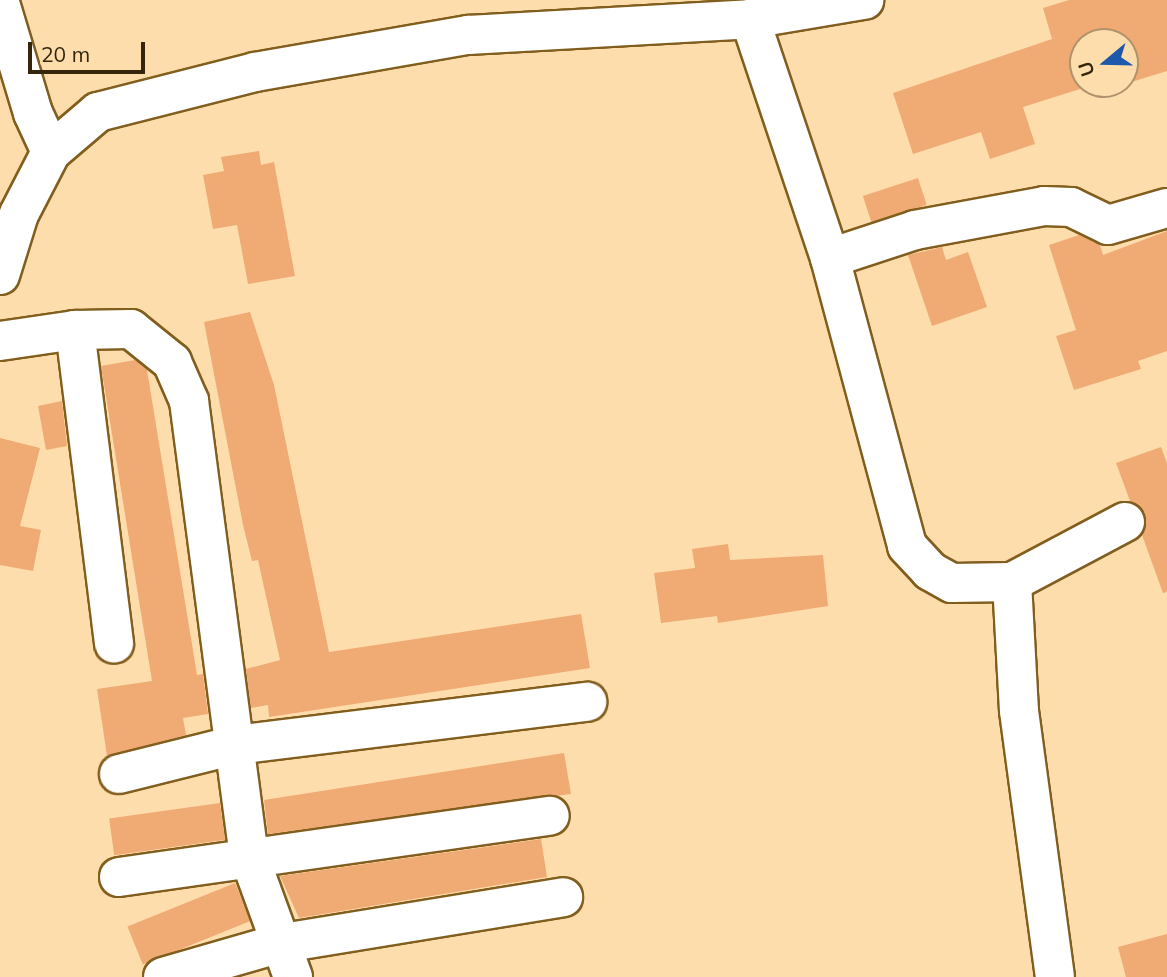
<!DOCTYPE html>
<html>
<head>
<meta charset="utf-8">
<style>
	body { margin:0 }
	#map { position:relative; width:1167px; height:977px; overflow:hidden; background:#feddac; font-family:Mulish,sans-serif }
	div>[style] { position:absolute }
	.building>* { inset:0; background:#f0aa74; transform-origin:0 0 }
	.roads { filter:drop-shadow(2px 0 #825e1e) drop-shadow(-2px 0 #825e1e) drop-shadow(0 2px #825e1e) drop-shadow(0 -2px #825e1e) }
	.minor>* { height:38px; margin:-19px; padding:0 19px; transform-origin:19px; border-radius:19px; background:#fff }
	span { translate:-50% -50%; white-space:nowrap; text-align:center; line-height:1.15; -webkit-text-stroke:7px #feddac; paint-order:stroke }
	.north { position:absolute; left:1069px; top:28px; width:70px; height:70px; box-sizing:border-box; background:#feddac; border:2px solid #ae936c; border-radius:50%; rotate:251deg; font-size:19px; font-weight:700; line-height:28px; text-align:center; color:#35250b }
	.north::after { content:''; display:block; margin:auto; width:24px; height:32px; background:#1e58aa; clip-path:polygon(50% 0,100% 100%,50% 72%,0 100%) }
	.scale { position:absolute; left:28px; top:42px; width:117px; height:32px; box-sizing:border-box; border:4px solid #35250b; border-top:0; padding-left:9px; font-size:21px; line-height:24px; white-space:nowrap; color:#35250b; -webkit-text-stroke:5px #feddac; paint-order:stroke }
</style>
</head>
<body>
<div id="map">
	<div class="building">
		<i style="clip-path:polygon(1069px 0,1167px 0,1167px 71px,1125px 84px,1125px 42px,1083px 42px,1083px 84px,1096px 84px,1023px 107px,1035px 144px,990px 159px,981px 132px,913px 154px,893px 93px,1052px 39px,1043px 8px)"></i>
		<i style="clip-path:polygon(259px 151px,261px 165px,274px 162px,295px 276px,248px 284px,237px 225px,213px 229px,203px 175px,224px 171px,221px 157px)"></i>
		<i style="left:918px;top:178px;width:28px;height:58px;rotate:72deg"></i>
		<i style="clip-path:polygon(1167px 231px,1167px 351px,1138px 361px,1141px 369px,1074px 390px,1056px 336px,1076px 330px,1049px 245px,1079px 235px,1100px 245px,1103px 255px)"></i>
		<i style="clip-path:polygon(942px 247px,946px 260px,968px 252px,987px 307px,932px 326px,908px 255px)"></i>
		<i style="clip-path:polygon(250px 312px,274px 385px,329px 652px,581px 614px,590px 668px,269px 717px,268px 705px,251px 708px,246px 669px,280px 660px,258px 560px,252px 561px,243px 525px,204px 322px)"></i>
		<i style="clip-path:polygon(135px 360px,147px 370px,197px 675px,203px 674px,208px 714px,183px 718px,186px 735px,107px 756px,97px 689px,152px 681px,101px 366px)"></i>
		<i style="clip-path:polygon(62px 401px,67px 446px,46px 450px,38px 406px)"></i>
		<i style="clip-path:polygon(0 438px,40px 448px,20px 526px,41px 530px,33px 571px,0 565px)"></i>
		<i style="clip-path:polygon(1161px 447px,1167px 463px,1167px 592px,1163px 593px,1142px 535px,1145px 512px,1130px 501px,1116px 463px)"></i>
		<i style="clip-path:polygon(728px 544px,730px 560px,823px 555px,828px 606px,718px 623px,717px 616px,661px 623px,654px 573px,695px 568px,692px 549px)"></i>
		<i style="clip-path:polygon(564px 753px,571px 794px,268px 834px,264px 800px)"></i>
		<i style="left:220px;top:803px;width:37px;height:112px;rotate:82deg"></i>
		<i style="clip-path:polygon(541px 839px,547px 877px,299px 918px,280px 876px)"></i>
		<i style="left:235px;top:883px;width:41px;height:116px;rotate:68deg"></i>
		<i style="clip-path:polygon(1167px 934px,1167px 977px,1126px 977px,1118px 947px)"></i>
	</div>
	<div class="roads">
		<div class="minor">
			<i style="left:0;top:3px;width:115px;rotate:73.3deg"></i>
			<i style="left:33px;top:113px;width:43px;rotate:65.2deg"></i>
			<i style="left:750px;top:19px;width:252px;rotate:71.5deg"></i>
			<i style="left:830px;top:258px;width:298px;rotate:75deg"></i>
			<i style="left:907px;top:546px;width:34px;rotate:47deg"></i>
			<i style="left:930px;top:571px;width:25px;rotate:29deg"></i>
			<i style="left:952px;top:583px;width:60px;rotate:-1deg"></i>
			<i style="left:1012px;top:582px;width:128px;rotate:-28deg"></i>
			<i style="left:830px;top:258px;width:89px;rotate:-18.2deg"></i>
			<i style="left:915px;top:230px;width:131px;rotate:-10.5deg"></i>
			<i style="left:1044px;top:206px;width:27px;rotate:2deg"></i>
			<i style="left:1071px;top:207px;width:41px;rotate:25.9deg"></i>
			<i style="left:1108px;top:225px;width:61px;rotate:-16.1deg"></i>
			<i style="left:0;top:275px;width:64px;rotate:-72.7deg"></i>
			<i style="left:19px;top:214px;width:70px;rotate:-62.7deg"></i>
			<i style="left:51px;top:152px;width:62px;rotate:-40.4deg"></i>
			<i style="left:98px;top:112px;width:162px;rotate:-14.3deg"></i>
			<i style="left:255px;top:72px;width:216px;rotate:-9.9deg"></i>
			<i style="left:468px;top:35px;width:282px;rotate:-3.2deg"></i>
			<i style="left:750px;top:19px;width:116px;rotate:-9.5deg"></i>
			<i style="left:75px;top:330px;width:316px;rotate:82.9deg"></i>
			<i style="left:0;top:341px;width:76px;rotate:-8.3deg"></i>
			<i style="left:75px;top:330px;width:56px;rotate:-1deg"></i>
			<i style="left:131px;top:329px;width:53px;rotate:38.8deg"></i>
			<i style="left:172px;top:362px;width:43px;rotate:66.4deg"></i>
			<i style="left:189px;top:401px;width:459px;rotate:82.5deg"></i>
			<i style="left:249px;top:856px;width:129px;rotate:70deg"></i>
			<i style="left:1012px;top:582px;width:129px;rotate:86.9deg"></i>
			<i style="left:1019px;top:711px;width:268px;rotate:82.3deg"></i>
			<i style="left:119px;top:774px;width:120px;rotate:-14deg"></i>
			<i style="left:235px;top:745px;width:355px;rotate:-7deg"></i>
			<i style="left:119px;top:877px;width:435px;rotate:-8.1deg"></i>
			<i style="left:163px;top:977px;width:119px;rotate:-16.1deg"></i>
			<i style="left:277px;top:944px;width:290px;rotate:-9.3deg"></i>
		</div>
	</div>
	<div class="north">U</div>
	<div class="scale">20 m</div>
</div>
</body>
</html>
